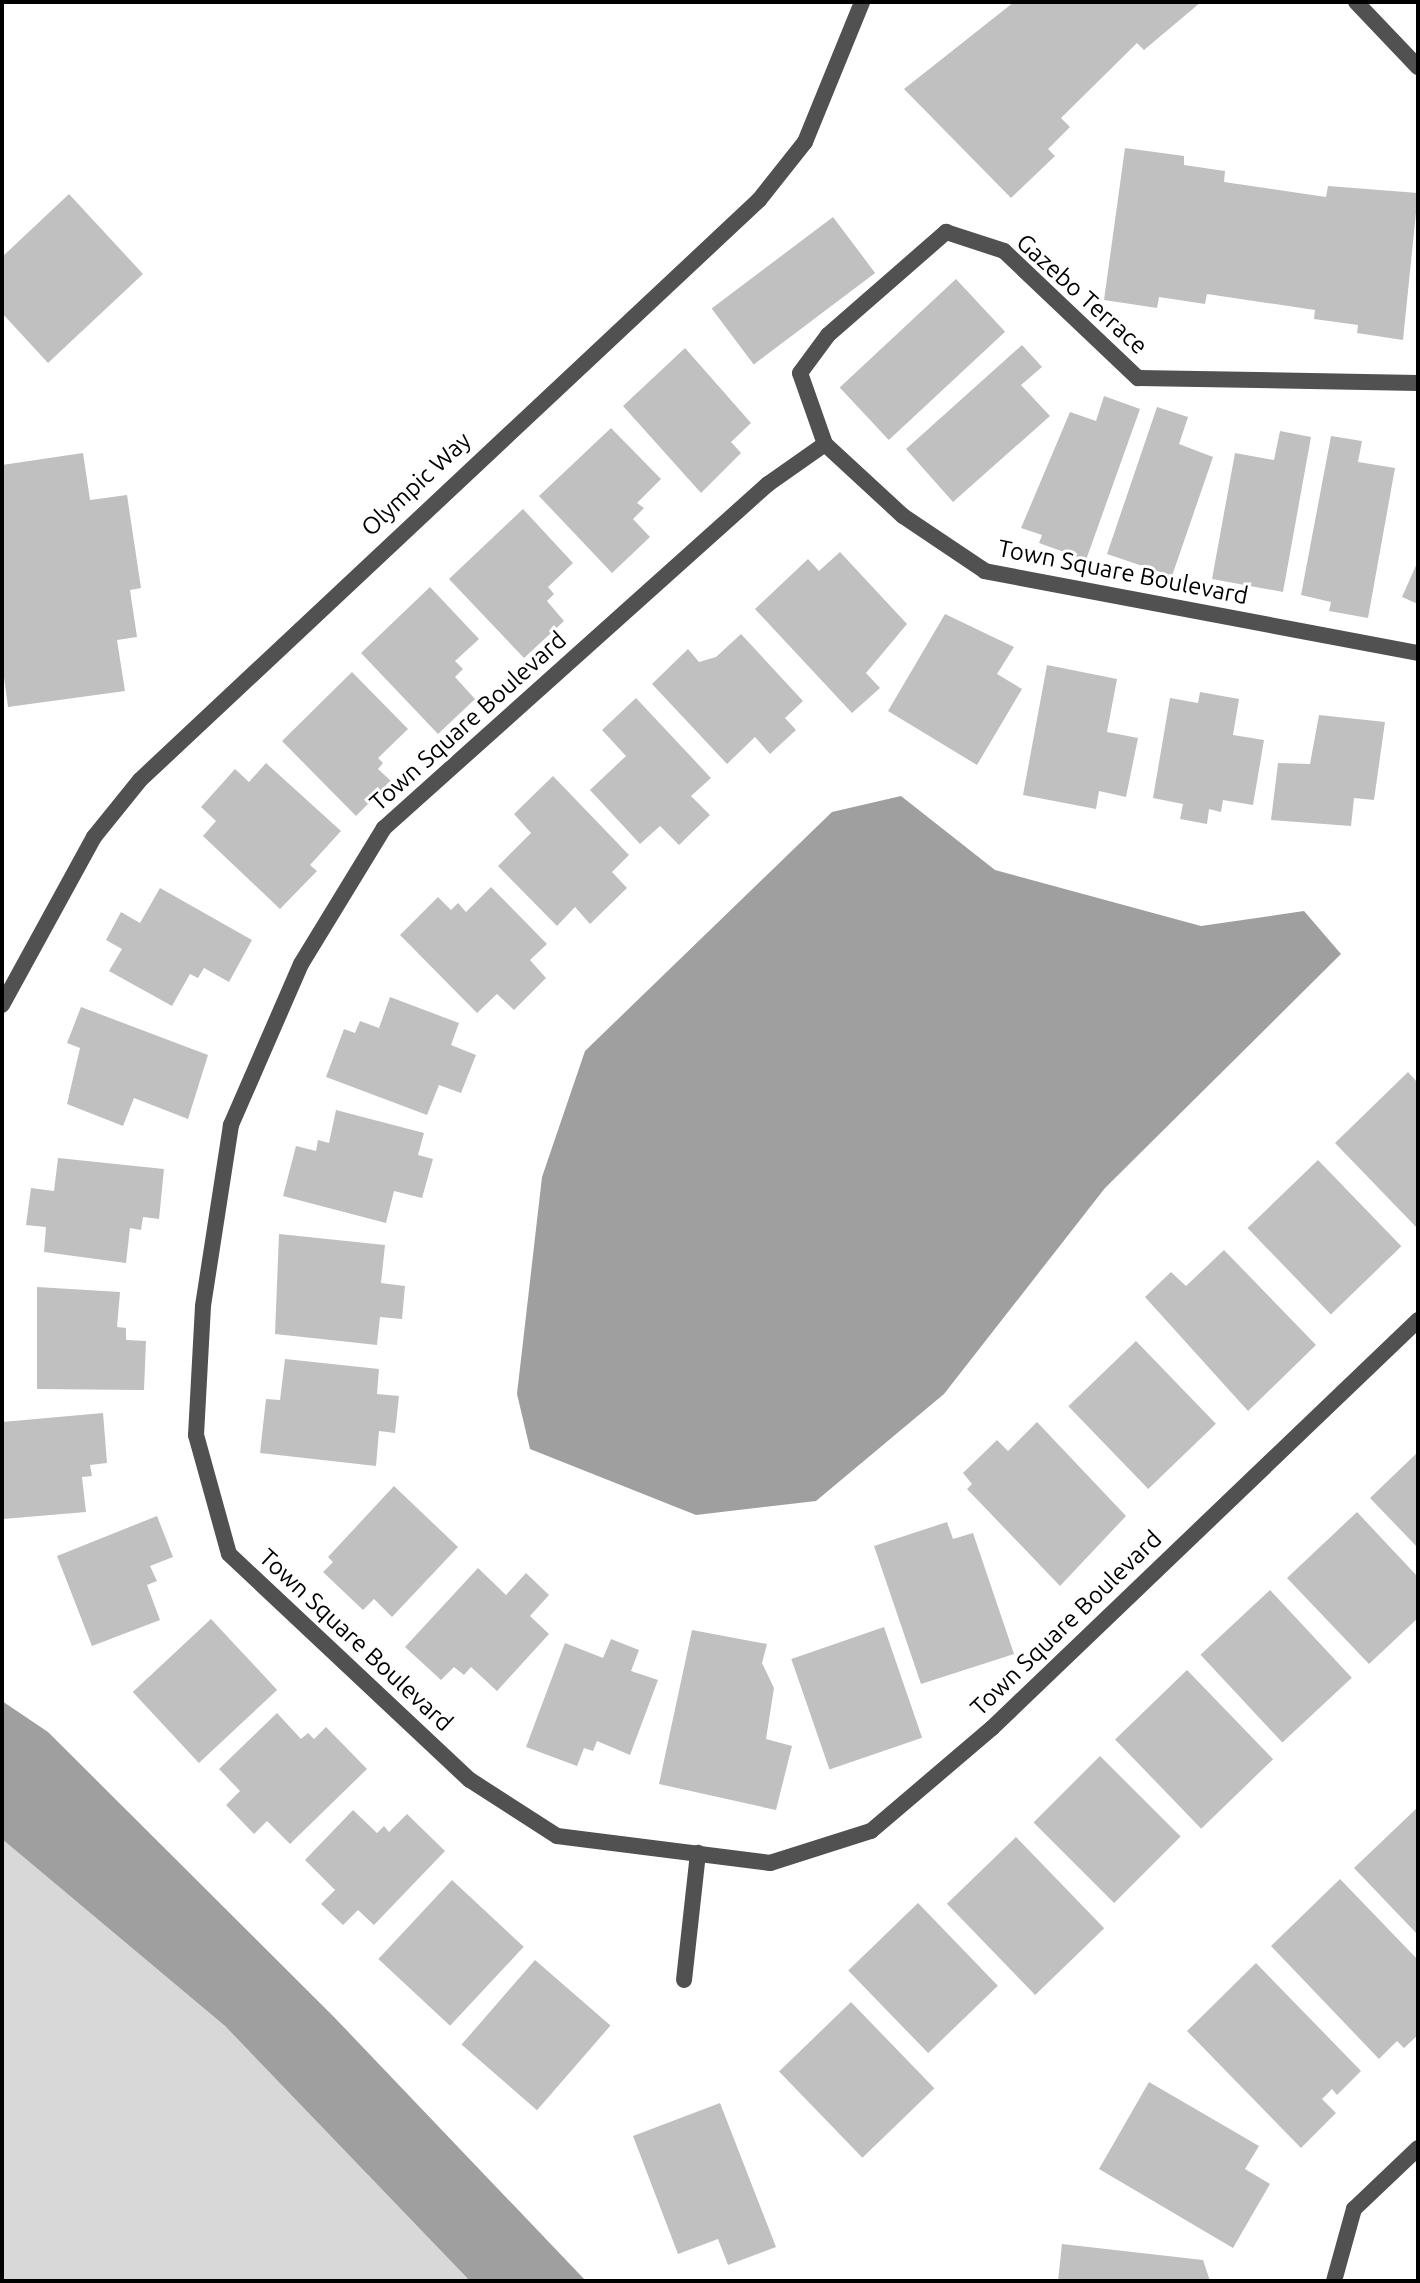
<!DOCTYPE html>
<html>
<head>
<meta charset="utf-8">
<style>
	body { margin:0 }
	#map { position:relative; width:1420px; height:2283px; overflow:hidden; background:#fff; font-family:Ubuntu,sans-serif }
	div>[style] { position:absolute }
	.green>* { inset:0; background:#d8d8d8 }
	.water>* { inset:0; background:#9f9f9f }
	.building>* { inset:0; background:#c0c0c0; transform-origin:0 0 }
	.minor>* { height:16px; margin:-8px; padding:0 8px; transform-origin:8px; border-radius:8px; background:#515151 }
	span { translate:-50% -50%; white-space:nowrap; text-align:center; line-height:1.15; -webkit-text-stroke:6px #fff; paint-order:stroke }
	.street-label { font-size:24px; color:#000 }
	.frame { position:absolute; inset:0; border:4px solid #000; pointer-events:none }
</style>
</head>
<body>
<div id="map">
	<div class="green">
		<i style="clip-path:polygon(2px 1839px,225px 2026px,470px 2281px,2px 2281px)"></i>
	</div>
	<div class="water">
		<i style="clip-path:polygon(901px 796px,995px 870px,1201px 926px,1304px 911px,1341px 954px,1105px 1188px,944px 1394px,816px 1501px,696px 1515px,530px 1449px,517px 1394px,542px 1177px,585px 1051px,832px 812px)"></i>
		<i style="clip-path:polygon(2px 1701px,48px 1732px,334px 2017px,586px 2281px,470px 2281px,225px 2026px,2px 1839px)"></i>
	</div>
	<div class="building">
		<i style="clip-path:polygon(1014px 2px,1201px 2px,1144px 50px,1137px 43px,1061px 118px,1070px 127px,1048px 149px,1055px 156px,1011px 198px,904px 89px)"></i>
		<i style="clip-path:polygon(1125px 148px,1184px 156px,1184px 165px,1225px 171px,1224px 182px,1326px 197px,1328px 186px,1418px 193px,1403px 340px,1357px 333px,1358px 325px,1314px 319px,1315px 310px,1207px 294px,1205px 304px,1159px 297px,1157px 308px,1104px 300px)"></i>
		<i style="clip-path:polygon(69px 194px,143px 274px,48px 363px,2px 313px,2px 257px)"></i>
		<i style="left:833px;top:217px;width:70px;height:152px;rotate:53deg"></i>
		<i style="left:956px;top:279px;width:72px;height:159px;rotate:47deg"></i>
		<i style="clip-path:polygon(1022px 345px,1042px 367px,1021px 385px,1050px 416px,953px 502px,906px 449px)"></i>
		<i style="clip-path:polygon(685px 348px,751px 423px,731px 442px,741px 453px,701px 493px,623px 406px)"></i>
		<i style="clip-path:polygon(1104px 396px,1140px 409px,1086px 560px,1039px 543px,1042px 535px,1021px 528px,1070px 412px,1096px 421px)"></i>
		<i style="clip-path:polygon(1157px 407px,1188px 417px,1179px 444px,1213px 457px,1172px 576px,1107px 554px)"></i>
		<i style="clip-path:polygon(611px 428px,661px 479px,637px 503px,644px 508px,633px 519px,650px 537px,612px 573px,539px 496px)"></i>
		<i style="clip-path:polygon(1280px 431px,1311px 437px,1283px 592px,1212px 579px,1235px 453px,1274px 460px)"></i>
		<i style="clip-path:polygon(1331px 436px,1362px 441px,1358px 462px,1395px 468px,1368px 618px,1329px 611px,1331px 602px,1301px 595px)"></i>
		<i style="clip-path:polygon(83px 453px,90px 500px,127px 495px,141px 588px,130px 590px,137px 637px,117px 640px,125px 691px,8px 707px,2px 662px,2px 465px)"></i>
		<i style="clip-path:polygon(523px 509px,573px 563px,548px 587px,554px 594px,547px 601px,564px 621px,524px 658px,449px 579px)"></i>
		<i style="clip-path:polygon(840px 552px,907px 624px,866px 673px,880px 688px,852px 713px,755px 609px,808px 559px,819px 571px)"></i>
		<i style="clip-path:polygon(1418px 561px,1418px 604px,1402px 597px)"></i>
		<i style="clip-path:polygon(430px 587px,479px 639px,455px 661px,463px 669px,455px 677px,475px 699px,438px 734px,361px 653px)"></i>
		<i style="clip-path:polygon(945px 614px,1014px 647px,997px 674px,1022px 689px,977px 765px,888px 711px)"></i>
		<i style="clip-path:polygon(741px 634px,803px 701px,785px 718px,796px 730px,770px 754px,755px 737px,727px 764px,652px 684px,688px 649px,699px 662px,716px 657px)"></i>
		<i style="clip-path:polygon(1047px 665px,1117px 679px,1107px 732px,1138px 738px,1126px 797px,1099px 791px,1096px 809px,1023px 795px)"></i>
		<i style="clip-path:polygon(352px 672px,408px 729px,378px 758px,383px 763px,378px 769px,391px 781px,356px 816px,282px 741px)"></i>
		<i style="clip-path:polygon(1200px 692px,1239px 699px,1233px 735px,1264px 740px,1253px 805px,1223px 800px,1221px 812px,1209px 809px,1207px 824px,1180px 819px,1183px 804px,1153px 798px,1170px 698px,1198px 703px)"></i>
		<i style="clip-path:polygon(636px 698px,711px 778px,691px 796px,710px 815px,679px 845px,660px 826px,640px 844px,590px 790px,626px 756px,602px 730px)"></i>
		<i style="clip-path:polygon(1319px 715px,1385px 722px,1374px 800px,1354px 798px,1351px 826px,1271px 820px,1278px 763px,1310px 764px)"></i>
		<i style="clip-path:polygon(266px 763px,341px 831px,310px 865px,317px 871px,280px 909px,203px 836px,216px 821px,201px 807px,235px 769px,249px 782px)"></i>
		<i style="clip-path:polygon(553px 776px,629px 855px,612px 872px,627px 888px,590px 924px,575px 907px,557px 926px,498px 866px,531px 833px,514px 814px)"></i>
		<i style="clip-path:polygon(491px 887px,547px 944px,530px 960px,546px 978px,514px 1010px,497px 994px,477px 1013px,400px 935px,438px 897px,451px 910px,458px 903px,466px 912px)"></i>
		<i style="clip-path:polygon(160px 888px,252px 940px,229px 982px,204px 968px,198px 978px,190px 974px,172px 1006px,109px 971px,122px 949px,106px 940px,121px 912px,140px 923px)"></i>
		<i style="clip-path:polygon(390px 997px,459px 1023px,451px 1045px,476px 1055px,461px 1093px,439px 1085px,427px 1115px,326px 1077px,344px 1029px,355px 1033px,360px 1021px,379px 1028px)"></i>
		<i style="clip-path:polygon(81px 1007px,208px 1055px,188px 1119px,134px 1098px,123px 1126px,67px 1104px,80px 1048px,67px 1043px)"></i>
		<i style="clip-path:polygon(1408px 1072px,1418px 1083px,1418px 1229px,1335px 1143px)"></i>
		<i style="clip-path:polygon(336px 1110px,424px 1133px,418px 1155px,433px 1159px,422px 1198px,394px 1191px,386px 1223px,283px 1196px,296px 1146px,316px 1151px,318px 1140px,329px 1143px)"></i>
		<i style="clip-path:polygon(58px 1158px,164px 1169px,159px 1219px,143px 1217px,141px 1230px,130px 1228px,126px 1263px,44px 1252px,46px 1227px,26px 1225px,31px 1188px,54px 1191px)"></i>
		<i style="left:1318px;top:1160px;width:120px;height:98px;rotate:46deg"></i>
		<i style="clip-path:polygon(279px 1234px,385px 1245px,381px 1283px,405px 1286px,402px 1319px,380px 1317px,377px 1345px,275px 1334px)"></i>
		<i style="clip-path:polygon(1224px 1250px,1316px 1345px,1248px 1411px,1145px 1297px,1171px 1272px,1186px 1286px)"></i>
		<i style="clip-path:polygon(37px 1287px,120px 1292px,117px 1327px,126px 1328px,126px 1340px,146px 1341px,144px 1390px,37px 1389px)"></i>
		<i style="left:1136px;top:1341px;width:115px;height:94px;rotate:46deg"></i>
		<i style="clip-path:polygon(285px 1359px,379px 1369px,377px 1394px,399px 1396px,395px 1433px,379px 1431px,376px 1466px,260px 1453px,266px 1399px,280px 1400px)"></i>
		<i style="clip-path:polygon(103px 1413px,107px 1463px,90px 1465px,92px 1476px,82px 1477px,86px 1512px,3px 1519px,2px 1422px)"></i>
		<i style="clip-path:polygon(1037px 1422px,1126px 1516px,1060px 1586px,967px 1489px,972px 1484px,963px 1473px,997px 1440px,1008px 1451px)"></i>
		<i style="clip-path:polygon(1418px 1452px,1418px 1548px,1370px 1498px)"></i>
		<i style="clip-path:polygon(394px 1486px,458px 1547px,392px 1617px,374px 1599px,363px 1610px,323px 1572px,333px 1562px,328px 1557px)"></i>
		<i style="clip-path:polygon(1357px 1512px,1418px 1577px,1418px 1618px,1369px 1664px,1287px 1578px)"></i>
		<i style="clip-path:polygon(157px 1516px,173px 1557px,150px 1566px,157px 1581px,147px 1585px,160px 1620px,92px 1646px,57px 1556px)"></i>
		<i style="clip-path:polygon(947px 1522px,953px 1539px,973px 1533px,1014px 1654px,921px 1684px,874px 1546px)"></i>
		<i style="clip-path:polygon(478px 1568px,506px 1595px,526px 1573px,549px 1595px,530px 1616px,549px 1634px,497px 1691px,471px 1667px,464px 1675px,454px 1667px,441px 1680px,405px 1647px)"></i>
		<i style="left:1270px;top:1590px;width:120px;height:95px;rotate:47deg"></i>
		<i style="left:211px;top:1619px;width:97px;height:107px;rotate:47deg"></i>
		<i style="left:884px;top:1627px;width:117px;height:98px;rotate:71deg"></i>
		<i style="clip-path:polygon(692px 1630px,767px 1644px,762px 1663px,774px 1688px,766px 1739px,792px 1746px,776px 1810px,659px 1784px)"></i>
		<i style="clip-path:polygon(611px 1639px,639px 1650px,631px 1671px,658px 1680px,630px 1755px,597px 1741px,593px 1751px,584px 1748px,577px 1766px,526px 1747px,565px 1643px,603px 1658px)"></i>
		<i style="left:1187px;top:1670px;width:124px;height:100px;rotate:46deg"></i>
		<i style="clip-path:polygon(277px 1713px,301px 1739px,308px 1733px,314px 1739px,326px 1727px,367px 1769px,290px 1844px,267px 1821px,254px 1834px,226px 1805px,240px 1791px,219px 1769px)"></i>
		<i style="left:1100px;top:1756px;width:114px;height:94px;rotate:45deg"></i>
		<i style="clip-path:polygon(1418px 1807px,1418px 1935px,1354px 1868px)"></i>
		<i style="clip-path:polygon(353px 1810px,377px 1833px,384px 1826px,389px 1832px,407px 1814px,445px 1851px,374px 1925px,358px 1910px,343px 1925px,321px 1904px,335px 1890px,305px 1860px)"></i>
		<i style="left:1016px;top:1837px;width:127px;height:96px;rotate:46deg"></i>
		<i style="clip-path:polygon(1340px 1879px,1418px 1960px,1418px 2035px,1404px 2048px,1397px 2041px,1379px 2059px,1271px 1946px)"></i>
		<i style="left:452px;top:1880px;width:98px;height:108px;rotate:43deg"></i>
		<i style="left:918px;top:1903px;width:115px;height:97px;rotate:46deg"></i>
		<i style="left:535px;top:1960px;width:100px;height:112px;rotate:41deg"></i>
		<i style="clip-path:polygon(1256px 1963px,1361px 2071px,1337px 2095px,1332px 2089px,1322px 2099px,1336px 2113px,1301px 2148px,1187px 2031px)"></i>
		<i style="left:851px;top:2002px;width:120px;height:100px;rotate:46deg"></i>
		<i style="clip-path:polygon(1149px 2082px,1259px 2146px,1245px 2169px,1270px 2184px,1233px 2248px,1099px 2169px)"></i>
		<i style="clip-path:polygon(720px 2103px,776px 2247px,728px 2265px,718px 2239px,678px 2254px,633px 2136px)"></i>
		<i style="clip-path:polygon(1062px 2244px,1203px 2260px,1210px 2281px,1058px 2281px)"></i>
	</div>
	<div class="minor">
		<i style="left:1356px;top:2px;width:90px;rotate:46.4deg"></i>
		<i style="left:825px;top:444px;width:75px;rotate:-109.4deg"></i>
		<i style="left:800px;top:373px;width:47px;rotate:-53.6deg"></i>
		<i style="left:828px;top:335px;width:157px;rotate:-41.1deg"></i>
		<i style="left:946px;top:232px;width:61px;rotate:18.1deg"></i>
		<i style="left:1004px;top:251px;width:185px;rotate:43.5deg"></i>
		<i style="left:1138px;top:378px;width:280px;rotate:1deg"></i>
		<i style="left:1418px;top:653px;width:441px;rotate:-169.3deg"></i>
		<i style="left:985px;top:571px;width:99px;rotate:-146.1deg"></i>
		<i style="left:903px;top:516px;width:106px;rotate:-137.3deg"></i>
		<i style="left:825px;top:444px;width:70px;rotate:144.9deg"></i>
		<i style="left:768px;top:484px;width:516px;rotate:138.14deg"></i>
		<i style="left:384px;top:828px;width:159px;rotate:121.4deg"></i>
		<i style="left:301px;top:964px;width:176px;rotate:113.5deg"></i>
		<i style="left:231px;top:1125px;width:183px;rotate:98.8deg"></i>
		<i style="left:203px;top:1306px;width:129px;rotate:93.1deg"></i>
		<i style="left:196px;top:1435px;width:123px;rotate:74.5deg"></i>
		<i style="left:229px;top:1554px;width:330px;rotate:43.2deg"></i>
		<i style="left:470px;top:1780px;width:103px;rotate:32.8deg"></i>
		<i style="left:557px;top:1836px;width:215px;rotate:7.2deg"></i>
		<i style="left:770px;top:1863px;width:106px;rotate:-17.6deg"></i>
		<i style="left:871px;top:1831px;width:159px;rotate:-40.4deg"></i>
		<i style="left:992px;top:1728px;width:590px;rotate:-43.76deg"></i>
		<i style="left:2px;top:1005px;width:192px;rotate:-61.3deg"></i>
		<i style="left:94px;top:837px;width:73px;rotate:-51.1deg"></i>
		<i style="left:140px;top:780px;width:848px;rotate:-43.14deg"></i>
		<i style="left:759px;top:200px;width:74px;rotate:-51.6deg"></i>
		<i style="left:805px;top:142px;width:151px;rotate:-67.8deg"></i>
		<i style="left:684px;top:1980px;width:128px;rotate:-83.7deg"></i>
		<i style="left:1334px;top:2281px;width:75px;rotate:-74.5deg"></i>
		<i style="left:1354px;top:2209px;width:88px;rotate:-43.6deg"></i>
	</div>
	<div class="street-label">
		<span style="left:1082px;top:294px;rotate:42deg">Gazebo Terrace</span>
		<span style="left:416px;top:484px;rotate:-43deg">Olympic Way</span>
		<span style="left:1123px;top:572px;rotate:11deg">Town Square Boulevard</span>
		<span style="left:468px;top:721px;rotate:-42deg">Town Square Boulevard</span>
		<span style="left:1066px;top:1623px;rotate:-44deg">Town Square Boulevard</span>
		<span style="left:356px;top:1640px;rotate:43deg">Town Square Boulevard</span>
	</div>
	<div class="frame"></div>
</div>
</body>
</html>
